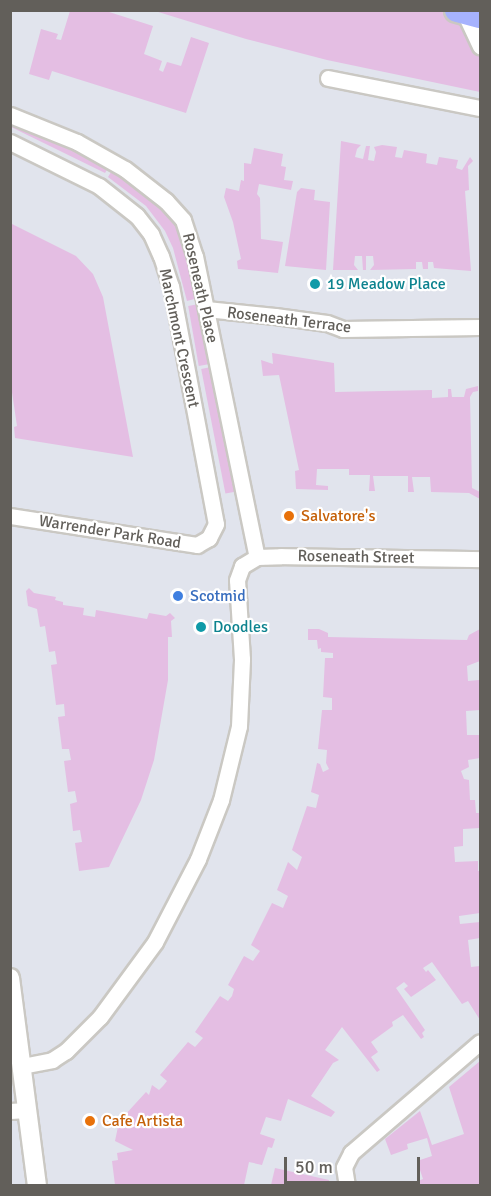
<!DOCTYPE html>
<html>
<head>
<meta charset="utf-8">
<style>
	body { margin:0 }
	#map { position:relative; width:491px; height:1196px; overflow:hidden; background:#e1e4ed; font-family:Signika,sans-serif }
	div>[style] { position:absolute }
	.green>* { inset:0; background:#e4bee3; transform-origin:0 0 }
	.roads { filter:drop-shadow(2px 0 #cac8c3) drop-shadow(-2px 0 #cac8c3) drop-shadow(0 2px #cac8c3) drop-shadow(0 -2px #cac8c3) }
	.minor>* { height:15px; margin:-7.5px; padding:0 7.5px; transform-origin:7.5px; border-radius:7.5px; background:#fff }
	.tertiary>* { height:18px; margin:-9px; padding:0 9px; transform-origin:9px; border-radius:9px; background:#fff }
	.primary>* { height:24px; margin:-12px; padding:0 12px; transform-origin:12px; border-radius:12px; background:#a6b2fd }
	.dots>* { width:16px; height:16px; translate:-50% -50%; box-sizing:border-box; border:3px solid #fff; border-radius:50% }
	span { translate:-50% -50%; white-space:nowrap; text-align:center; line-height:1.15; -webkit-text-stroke:4.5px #fff; paint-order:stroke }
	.culture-label { font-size:16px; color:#0d838f }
	.left { translate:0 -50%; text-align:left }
	.street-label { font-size:16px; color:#625f5a }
	.food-label { font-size:16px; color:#c56008 }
	.shop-label { font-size:16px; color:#366cbe }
	.frame { position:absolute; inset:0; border:12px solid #625f5a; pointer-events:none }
	.scale { position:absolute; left:284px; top:1157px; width:136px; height:27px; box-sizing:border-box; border:3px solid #625f5a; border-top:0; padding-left:8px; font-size:18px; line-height:21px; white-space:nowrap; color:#625f5a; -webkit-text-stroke:4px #fff; paint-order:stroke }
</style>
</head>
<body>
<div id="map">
	<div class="green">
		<i style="clip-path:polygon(70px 11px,106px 11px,153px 26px,144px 54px,162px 61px,159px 70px,163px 72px,167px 62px,181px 66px,191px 37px,209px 43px,186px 113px,52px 71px,49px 80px,29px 74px,41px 29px,58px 34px,56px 39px,61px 40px)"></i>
		<i style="clip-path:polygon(155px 11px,480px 11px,480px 92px,327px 60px,246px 39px)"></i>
		<i style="clip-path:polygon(10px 121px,76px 148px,110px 165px,105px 173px,11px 127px)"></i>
		<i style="clip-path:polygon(341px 141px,361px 145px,357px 149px,355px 157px,363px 159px,366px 146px,370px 146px,368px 160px,374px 161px,376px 152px,374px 147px,382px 145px,397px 147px,395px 157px,402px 158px,404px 150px,427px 154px,426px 163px,437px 165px,439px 157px,458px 160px,456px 168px,462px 170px,470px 157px,473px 161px,468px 166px,469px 190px,465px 191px,471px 271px,434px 268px,433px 262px,428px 262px,428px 269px,423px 269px,422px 262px,416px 262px,416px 269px,370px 270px,374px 265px,373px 256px,366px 256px,366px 270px,363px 270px,362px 256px,355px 256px,354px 265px,358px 270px,333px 270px)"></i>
		<i style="clip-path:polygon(254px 148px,283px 154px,281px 166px,286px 167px,284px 180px,293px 181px,291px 190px,259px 184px,257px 194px,260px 198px,261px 239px,283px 242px,278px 273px,238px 269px,237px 261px,241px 259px,233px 222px,224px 197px,226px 188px,239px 191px,241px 180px,244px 181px,244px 163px,251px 164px)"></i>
		<i style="clip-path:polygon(114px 167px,164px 206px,182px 231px,198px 298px,187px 301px,173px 248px,165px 231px,146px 206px,108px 177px)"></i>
		<i style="clip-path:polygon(301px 188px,315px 190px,314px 200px,330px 202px,326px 270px,285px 266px,297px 192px)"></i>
		<i style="clip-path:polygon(10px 223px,76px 256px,93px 274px,103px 297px,133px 457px,15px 438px,14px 427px,17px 426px,10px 379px)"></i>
		<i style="left:199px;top:304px;width:61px;height:11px;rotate:80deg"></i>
		<i style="clip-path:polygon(272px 353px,334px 363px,335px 392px,432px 390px,432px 398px,448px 397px,448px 389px,451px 389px,452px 397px,464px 397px,466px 389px,478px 386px,478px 391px,473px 392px,470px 397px,472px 488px,480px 492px,480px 499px,469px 493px,431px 492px,430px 477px,412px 477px,414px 492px,408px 492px,408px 476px,373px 476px,375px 491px,369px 491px,370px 475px,349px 475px,349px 469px,317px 469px,316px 485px,328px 486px,328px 490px,296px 489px,295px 471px,299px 470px,279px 375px,263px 376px,261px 360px,273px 364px)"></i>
		<i style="left:211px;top:367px;width:127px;height:10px;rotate:79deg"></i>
		<i style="clip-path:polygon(29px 588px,34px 593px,56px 597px,55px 600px,63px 602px,63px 605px,84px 608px,83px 615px,95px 617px,96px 610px,147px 619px,149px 613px,166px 616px,170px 613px,175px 618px,171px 621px,172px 637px,168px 637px,168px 680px,154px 760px,141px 800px,109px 867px,79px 871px,75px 843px,82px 842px,80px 830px,73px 831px,70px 804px,77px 802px,75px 791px,68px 792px,64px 761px,71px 760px,69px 749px,62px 749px,58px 717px,65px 716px,64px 704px,56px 705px,51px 665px,57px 664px,55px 651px,49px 652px,45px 626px,40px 627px,37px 609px,28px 606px,26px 591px)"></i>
		<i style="clip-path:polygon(308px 629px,319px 629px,328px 633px,328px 637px,467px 640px,469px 635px,480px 629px,480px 661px,467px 666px,468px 681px,479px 680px,480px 710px,466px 711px,467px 735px,480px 735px,480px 758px,468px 760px,469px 767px,461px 771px,464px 779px,469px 780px,470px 800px,475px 800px,476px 813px,480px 813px,480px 828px,463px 829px,463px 846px,454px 847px,455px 862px,478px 861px,478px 871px,480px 871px,480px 913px,459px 916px,460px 924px,480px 922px,480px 938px,468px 940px,471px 967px,480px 966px,480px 1020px,468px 1001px,462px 1004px,432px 962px,423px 968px,426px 972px,428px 970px,436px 980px,411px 997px,404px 989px,408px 986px,404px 982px,396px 988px,425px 1030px,422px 1033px,424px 1037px,421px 1039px,403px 1015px,392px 1022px,393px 1026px,371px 1042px,378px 1052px,371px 1057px,380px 1070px,377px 1072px,342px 1027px,325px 1050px,339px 1060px,333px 1063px,311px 1096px,335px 1112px,331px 1117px,288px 1099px,281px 1121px,266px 1117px,260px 1134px,275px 1139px,272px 1148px,268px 1147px,262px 1165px,249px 1162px,244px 1185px,115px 1185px,112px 1161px,118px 1160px,117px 1153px,133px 1150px,115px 1141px,119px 1122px,126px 1128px,130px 1123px,124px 1116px,146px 1092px,149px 1095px,152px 1085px,159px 1090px,163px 1086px,167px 1081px,160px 1075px,188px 1042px,195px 1047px,203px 1038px,195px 1032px,220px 996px,228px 1001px,232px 996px,234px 989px,228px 985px,244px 956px,253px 961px,260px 951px,251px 945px,272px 903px,283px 908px,288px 896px,277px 890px,288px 862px,297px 870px,302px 857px,292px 850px,307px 806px,316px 808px,319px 795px,311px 792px,317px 763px,320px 764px,323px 772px,329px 769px,326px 763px,327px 750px,318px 749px,322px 710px,332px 710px,332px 698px,323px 697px,325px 658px,333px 658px,333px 653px,321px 652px,321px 648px,318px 649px,317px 640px,308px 640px)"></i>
		<i style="clip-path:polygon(480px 1061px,480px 1185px,408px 1185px,423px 1179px,417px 1161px,432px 1156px,427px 1138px,407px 1144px,408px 1149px,391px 1155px,385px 1139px,420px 1111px,432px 1145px,464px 1134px,449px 1087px)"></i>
		<i style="clip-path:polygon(275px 1168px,329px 1180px,328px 1185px,271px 1185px)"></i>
	</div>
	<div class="roads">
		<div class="minor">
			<i style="left:464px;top:12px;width:38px;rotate:65deg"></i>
			<i style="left:328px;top:78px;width:155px;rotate:11.2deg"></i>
			<i style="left:10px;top:115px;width:72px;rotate:21.9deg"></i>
			<i style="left:77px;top:142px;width:55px;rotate:29.4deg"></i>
			<i style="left:125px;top:169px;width:52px;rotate:38deg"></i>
			<i style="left:166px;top:201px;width:25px;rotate:48deg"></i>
			<i style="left:183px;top:220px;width:38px;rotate:72deg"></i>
			<i style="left:195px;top:256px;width:307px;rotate:78.4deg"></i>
			<i style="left:10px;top:142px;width:99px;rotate:26.3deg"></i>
			<i style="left:99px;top:186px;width:48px;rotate:38.3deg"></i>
			<i style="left:137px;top:216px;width:23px;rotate:52deg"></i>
			<i style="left:151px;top:234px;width:24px;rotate:66deg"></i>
			<i style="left:161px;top:256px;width:32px;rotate:72deg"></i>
			<i style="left:171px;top:286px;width:242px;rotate:79.3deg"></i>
			<i style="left:216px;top:524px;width:16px;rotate:117deg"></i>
			<i style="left:209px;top:538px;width:14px;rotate:150deg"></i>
			<i style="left:197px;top:545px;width:189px;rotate:-171.2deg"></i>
			<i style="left:206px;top:309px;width:69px;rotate:5.8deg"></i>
			<i style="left:275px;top:316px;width:52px;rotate:7.7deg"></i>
			<i style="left:327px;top:323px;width:17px;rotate:21deg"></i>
			<i style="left:343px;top:329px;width:137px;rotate:-0.8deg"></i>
			<i style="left:22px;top:1066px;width:31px;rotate:-11deg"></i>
			<i style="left:52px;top:1060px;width:17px;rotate:-33deg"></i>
			<i style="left:66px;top:1051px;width:48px;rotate:-45deg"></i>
			<i style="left:100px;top:1017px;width:93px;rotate:-53.7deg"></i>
			<i style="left:155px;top:942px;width:93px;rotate:-62.6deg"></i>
			<i style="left:198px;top:859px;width:63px;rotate:-68.7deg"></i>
			<i style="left:221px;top:800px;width:76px;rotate:-76.3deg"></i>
			<i style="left:239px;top:726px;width:67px;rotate:-87.4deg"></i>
			<i style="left:242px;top:659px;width:79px;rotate:-93.6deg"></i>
			<i style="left:237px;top:580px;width:15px;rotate:-70deg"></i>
			<i style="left:242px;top:566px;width:17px;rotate:-31deg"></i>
			<i style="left:257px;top:557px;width:24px;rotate:-2deg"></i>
			<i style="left:281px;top:556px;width:199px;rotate:0.9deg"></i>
			<i style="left:10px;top:1111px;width:17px;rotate:-3deg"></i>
			<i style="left:347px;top:1186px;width:19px;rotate:-99deg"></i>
			<i style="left:344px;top:1167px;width:16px;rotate:-63deg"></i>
			<i style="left:351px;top:1153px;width:170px;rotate:-40.7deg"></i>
		</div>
		<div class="tertiary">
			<i style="left:10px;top:978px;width:210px;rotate:82.6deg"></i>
		</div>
		<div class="primary">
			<i style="left:457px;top:10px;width:24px;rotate:15deg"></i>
		</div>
	</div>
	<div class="dots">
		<i style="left:315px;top:284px;background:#0f9aa8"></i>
		<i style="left:289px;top:516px;background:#e8710a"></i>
		<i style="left:178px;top:596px;background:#3f7fe0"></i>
		<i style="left:201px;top:627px;background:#0f9aa8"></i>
		<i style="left:90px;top:1121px;background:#e8710a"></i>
	</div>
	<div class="culture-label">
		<span class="left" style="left:327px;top:284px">19 Meadow Place</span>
		<span class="left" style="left:213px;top:627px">Doodles</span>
	</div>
	<div class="street-label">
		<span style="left:200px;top:288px;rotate:77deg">Roseneath Place</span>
		<span style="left:289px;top:320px;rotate:7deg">Roseneath Terrace</span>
		<span style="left:179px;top:338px;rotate:78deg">Marchmont Crescent</span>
		<span style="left:110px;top:532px;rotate:9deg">Warrender Park Road</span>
		<span style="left:356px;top:557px;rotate:1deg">Roseneath Street</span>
	</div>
	<div class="food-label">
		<span class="left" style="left:301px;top:516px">Salvatore's</span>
		<span class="left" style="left:102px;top:1121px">Cafe Artista</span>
	</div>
	<div class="shop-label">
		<span class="left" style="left:190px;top:596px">Scotmid</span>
	</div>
	<div class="frame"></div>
	<div class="scale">50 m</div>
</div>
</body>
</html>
